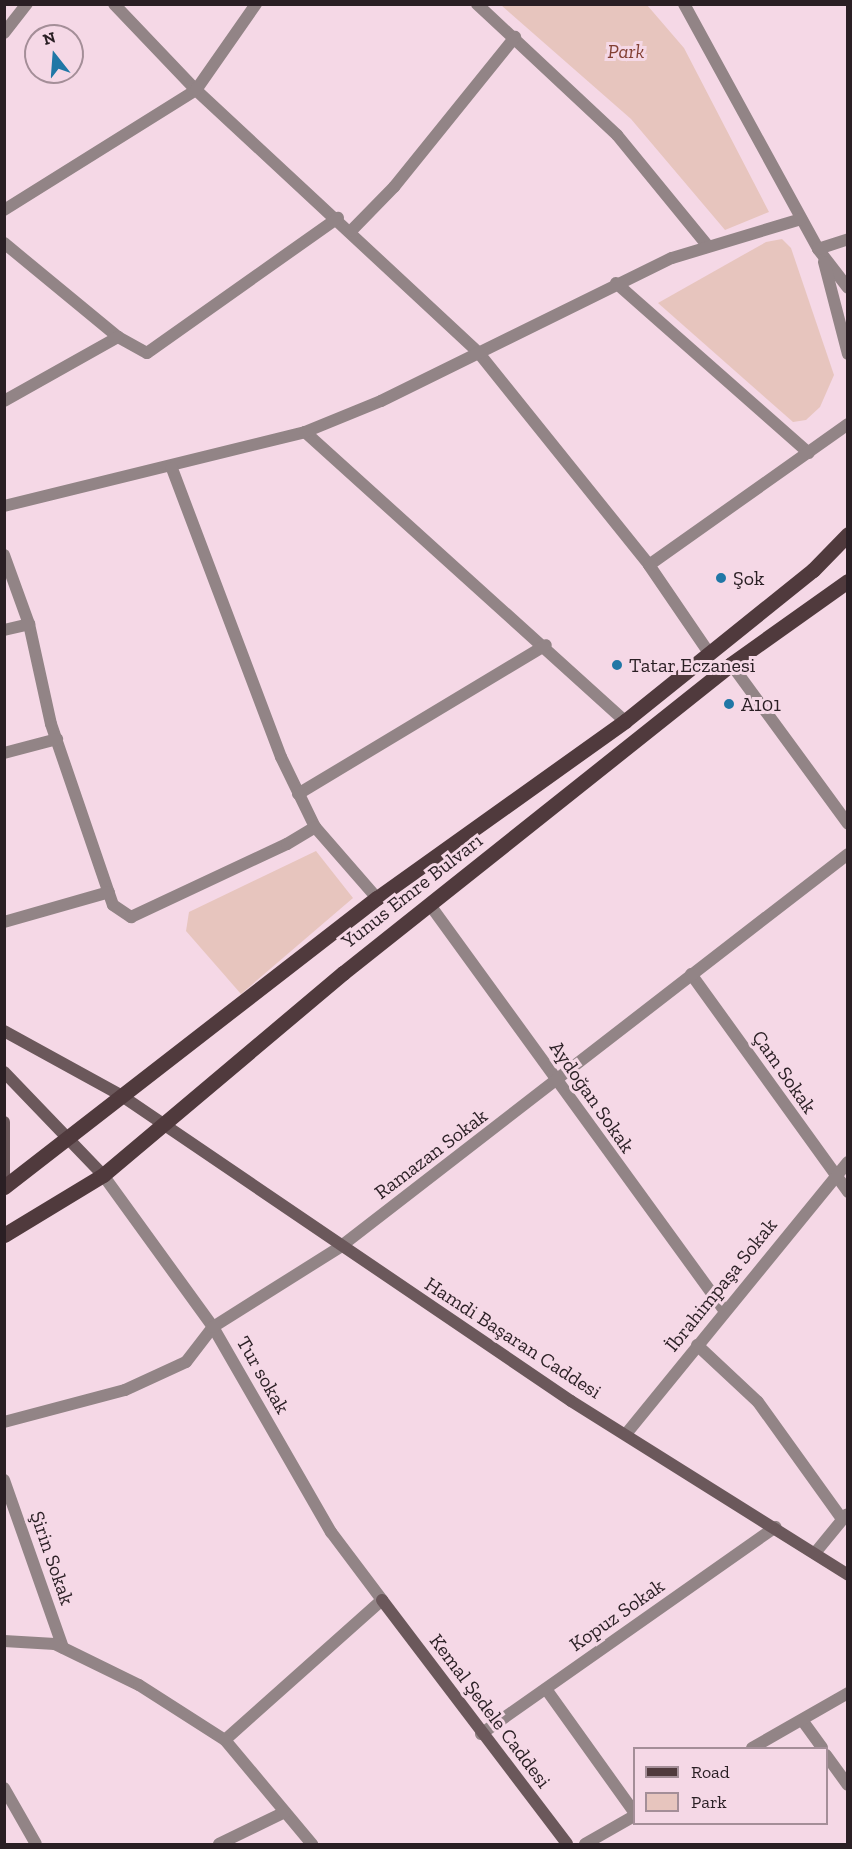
<!DOCTYPE html>
<html>
<head>
<meta charset="utf-8">
<style>
	body { margin:0 }
	#map { position:relative; width:852px; height:1849px; overflow:hidden; background:#f5d8e6; font-family:"Zilla Slab",serif }
	div>[style] { position:absolute }
	.green>* { inset:0; background:#e7c5be }
	.street>* { height:12px; margin:-6px; padding:0 6px; transform-origin:6px; border-radius:6px; background:#928486 }
	.secondary>* { height:12px; margin:-6px; padding:0 6px; transform-origin:6px; border-radius:6px; background:#6b585b }
	.primary>* { height:15px; margin:-7.5px; padding:0 7.5px; transform-origin:7.5px; border-radius:7.5px; background:#503a3d }
	.dots>* { width:16px; height:16px; translate:-50% -50%; box-sizing:border-box; border:3px solid #f5d8e6; border-radius:50% }
	span { translate:-50% -50%; white-space:nowrap; text-align:center; line-height:1.15; -webkit-text-stroke:6px #f5d8e6; paint-order:stroke }
	.park-label { font-size:20px; color:#834034; font-style:italic }
	.poi-label { font-size:20px; color:#2a1f24 }
	.left { translate:0 -50%; text-align:left }
	.street-label { font-size:20px; color:#2a1f24 }
	.frame { position:absolute; inset:0; border:6px solid #2a1f24; pointer-events:none }
	.legend { position:absolute; left:633px; top:1747px; width:195px; height:78px; box-sizing:border-box; background:#f5d8e6; border:2px solid #a48e98; margin:0; padding:8px 10px; list-style:none; font-size:18px; color:#2a1f24 }
	.legend li { display:flex; align-items:center; gap:12px; height:30px }
	.legend b { width:30px; border:2px solid #a48e98 }
	.north { position:absolute; left:24px; top:24px; width:60px; height:60px; box-sizing:border-box; background:#f5d8e6; border:2px solid #a48e98; border-radius:50%; rotate:343deg; font-size:16px; font-weight:700; line-height:24px; text-align:center; color:#2a1f24 }
	.north::after { content:''; display:block; margin:auto; width:21px; height:27px; background:#2077a6; clip-path:polygon(50% 0,100% 100%,50% 72%,0 100%) }
</style>
</head>
<body>
<div id="map">
	<div class="green">
		<i style="clip-path:polygon(501px 5px,647px 5px,684px 48px,769px 212px,725px 230px,631px 119px)"></i>
		<i style="clip-path:polygon(782px 239px,791px 248px,834px 375px,820px 407px,806px 420px,793px 422px,658px 303px,766px 242px)"></i>
		<i style="clip-path:polygon(316px 851px,353px 898px,241px 994px,186px 931px,189px 912px)"></i>
	</div>
	<div class="street">
		<i style="left:114px;top:4px;width:119px;rotate:46.4deg"></i>
		<i style="left:196px;top:90px;width:385px;rotate:42.9deg"></i>
		<i style="left:478px;top:352px;width:273px;rotate:51.2deg"></i>
		<i style="left:649px;top:565px;width:107px;rotate:55.7deg"></i>
		<i style="left:477px;top:4px;width:192px;rotate:43.1deg"></i>
		<i style="left:617px;top:135px;width:142px;rotate:50.7deg"></i>
		<i style="left:684px;top:4px;width:279px;rotate:61.3deg"></i>
		<i style="left:818px;top:249px;width:49px;rotate:52.4deg"></i>
		<i style="left:4px;top:33px;width:37px;rotate:-52deg"></i>
		<i style="left:4px;top:210px;width:226px;rotate:-32deg"></i>
		<i style="left:196px;top:90px;width:105px;rotate:-55.1deg"></i>
		<i style="left:351px;top:231px;width:62px;rotate:-45.7deg"></i>
		<i style="left:394px;top:187px;width:193px;rotate:-51.1deg"></i>
		<i style="left:4px;top:243px;width:148px;rotate:39.5deg"></i>
		<i style="left:118px;top:337px;width:33px;rotate:29deg"></i>
		<i style="left:147px;top:353px;width:234px;rotate:-35.3deg"></i>
		<i style="left:818px;top:249px;width:32px;rotate:-18deg"></i>
		<i style="left:824px;top:262px;width:95px;rotate:75.4deg"></i>
		<i style="left:616px;top:283px;width:257px;rotate:41.4deg"></i>
		<i style="left:4px;top:401px;width:131px;rotate:-29.3deg"></i>
		<i style="left:305px;top:432px;width:431px;rotate:42.1deg"></i>
		<i style="left:4px;top:506px;width:310px;rotate:-13.8deg"></i>
		<i style="left:305px;top:432px;width:82px;rotate:-22.2deg"></i>
		<i style="left:381px;top:401px;width:324px;rotate:-26.2deg"></i>
		<i style="left:672px;top:258px;width:135px;rotate:-16.8deg"></i>
		<i style="left:4px;top:555px;width:73px;rotate:70.1deg"></i>
		<i style="left:29px;top:624px;width:102px;rotate:77.6deg"></i>
		<i style="left:51px;top:724px;width:191px;rotate:71.1deg"></i>
		<i style="left:113px;top:905px;width:22px;rotate:34deg"></i>
		<i style="left:131px;top:917px;width:172px;rotate:-25.1deg"></i>
		<i style="left:287px;top:844px;width:33px;rotate:-31deg"></i>
		<i style="left:315px;top:827px;width:78px;rotate:-115.9deg"></i>
		<i style="left:281px;top:757px;width:309px;rotate:-110.7deg"></i>
		<i style="left:649px;top:565px;width:244px;rotate:-35.3deg"></i>
		<i style="left:4px;top:630px;width:26px;rotate:-13deg"></i>
		<i style="left:731px;top:664px;width:198px;rotate:53.8deg"></i>
		<i style="left:4px;top:753px;width:55px;rotate:-14.8deg"></i>
		<i style="left:298px;top:794px;width:289px;rotate:-31deg"></i>
		<i style="left:315px;top:827px;width:94px;rotate:48.9deg"></i>
		<i style="left:430px;top:905px;width:500px;rotate:54.02deg"></i>
		<i style="left:4px;top:922px;width:109px;rotate:-15.9deg"></i>
		<i style="left:691px;top:974px;width:269px;rotate:54.2deg"></i>
		<i style="left:103px;top:1175px;width:188px;rotate:54.1deg"></i>
		<i style="left:213px;top:1327px;width:237px;rotate:60.1deg"></i>
		<i style="left:331px;top:1532px;width:85px;rotate:53.1deg"></i>
		<i style="left:382px;top:1600px;width:210px;rotate:138.3deg"></i>
		<i style="left:697px;top:1345px;width:83px;rotate:43.1deg"></i>
		<i style="left:758px;top:1402px;width:144px;rotate:54.3deg"></i>
		<i style="left:4px;top:1422px;width:125px;rotate:-14.8deg"></i>
		<i style="left:125px;top:1390px;width:67px;rotate:-24.7deg"></i>
		<i style="left:186px;top:1362px;width:44px;rotate:-52.4deg"></i>
		<i style="left:213px;top:1327px;width:150px;rotate:-32.2deg"></i>
		<i style="left:340px;top:1247px;width:642px;rotate:-37.73deg"></i>
		<i style="left:626px;top:1434px;width:351px;rotate:-50.8deg"></i>
		<i style="left:4px;top:1480px;width:178px;rotate:70.6deg"></i>
		<i style="left:815px;top:1553px;width:50px;rotate:-50.6deg"></i>
		<i style="left:4px;top:1641px;width:51px;rotate:3.4deg"></i>
		<i style="left:55px;top:1644px;width:93px;rotate:26deg"></i>
		<i style="left:139px;top:1685px;width:102px;rotate:32.6deg"></i>
		<i style="left:225px;top:1740px;width:136px;rotate:50.1deg"></i>
		<i style="left:546px;top:1689px;width:151px;rotate:54.4deg"></i>
		<i style="left:802px;top:1720px;width:34px;rotate:54deg"></i>
		<i style="left:481px;top:1734px;width:360px;rotate:-35.1deg"></i>
		<i style="left:752px;top:1748px;width:111px;rotate:-29.8deg"></i>
		<i style="left:826px;top:1755px;width:37px;rotate:54deg"></i>
		<i style="left:4px;top:1788px;width:64px;rotate:60.3deg"></i>
		<i style="left:219px;top:1844px;width:73px;rotate:-25.9deg"></i>
		<i style="left:585px;top:1844px;width:56px;rotate:-29.7deg"></i>
	</div>
	<div class="secondary">
		<i style="left:4px;top:1031px;width:135px;rotate:28.8deg"></i>
		<i style="left:122px;top:1096px;width:543px;rotate:34.19deg"></i>
		<i style="left:571px;top:1401px;width:327px;rotate:32.1deg"></i>
		<i style="left:4px;top:1072px;width:143px;rotate:46.1deg"></i>
		<i style="left:4px;top:1122px;width:55px;rotate:90deg"></i>
		<i style="left:382px;top:1600px;width:306px;rotate:52.8deg"></i>
	</div>
	<div class="primary">
		<i style="left:4px;top:1187px;width:472px;rotate:-37.8deg"></i>
		<i style="left:377px;top:898px;width:305px;rotate:-35.5deg"></i>
		<i style="left:625px;top:721px;width:241px;rotate:-38.8deg"></i>
		<i style="left:813px;top:570px;width:50px;rotate:-45.8deg"></i>
		<i style="left:4px;top:1235px;width:116px;rotate:-31.2deg"></i>
		<i style="left:103px;top:1175px;width:314px;rotate:-40.1deg"></i>
		<i style="left:343px;top:973px;width:496px;rotate:-38.5deg"></i>
		<i style="left:731px;top:664px;width:143px;rotate:-35.4deg"></i>
	</div>
	<div class="dots">
		<i style="left:721px;top:578px;background:#2077a6"></i>
		<i style="left:617px;top:665px;background:#2077a6"></i>
		<i style="left:729px;top:704px;background:#2077a6"></i>
	</div>
	<div class="park-label">
		<span style="left:626px;top:51px">Park</span>
	</div>
	<div class="poi-label">
		<span class="left" style="left:733px;top:578px">Şok</span>
		<span class="left" style="left:629px;top:665px">Tatar Eczanesi</span>
		<span class="left" style="left:741px;top:704px">A101</span>
	</div>
	<div class="street-label">
		<span style="left:412px;top:891px;rotate:-38deg">Yunus Emre Bulvarı</span>
		<span style="left:784px;top:1072px;rotate:55deg">Çam Sokak</span>
		<span style="left:592px;top:1097px;rotate:55deg">Aydoğan Sokak</span>
		<span style="left:431px;top:1154px;rotate:-37deg">Ramazan Sokak</span>
		<span style="left:721px;top:1285px;rotate:-51deg">İbrahimpaşa Sokak</span>
		<span style="left:513px;top:1338px;rotate:33deg">Hamdi Başaran Caddesi</span>
		<span style="left:263px;top:1375px;rotate:60deg">Tur sokak</span>
		<span style="left:52px;top:1558px;rotate:71deg">Şirin Sokak</span>
		<span style="left:617px;top:1615px;rotate:-35deg">Kopuz Sokak</span>
		<span style="left:490px;top:1711px;rotate:53deg">Kemal Şedele Caddesi</span>
	</div>
	<div class="frame"></div>
	<ul class="legend">
	<li><b style="height:8px;background:#503a3d"></b>Road</li>
	<li><b style="height:16px;background:#e7c5be"></b>Park</li>
	</ul>
	<div class="north">N</div>
</div>
</body>
</html>
